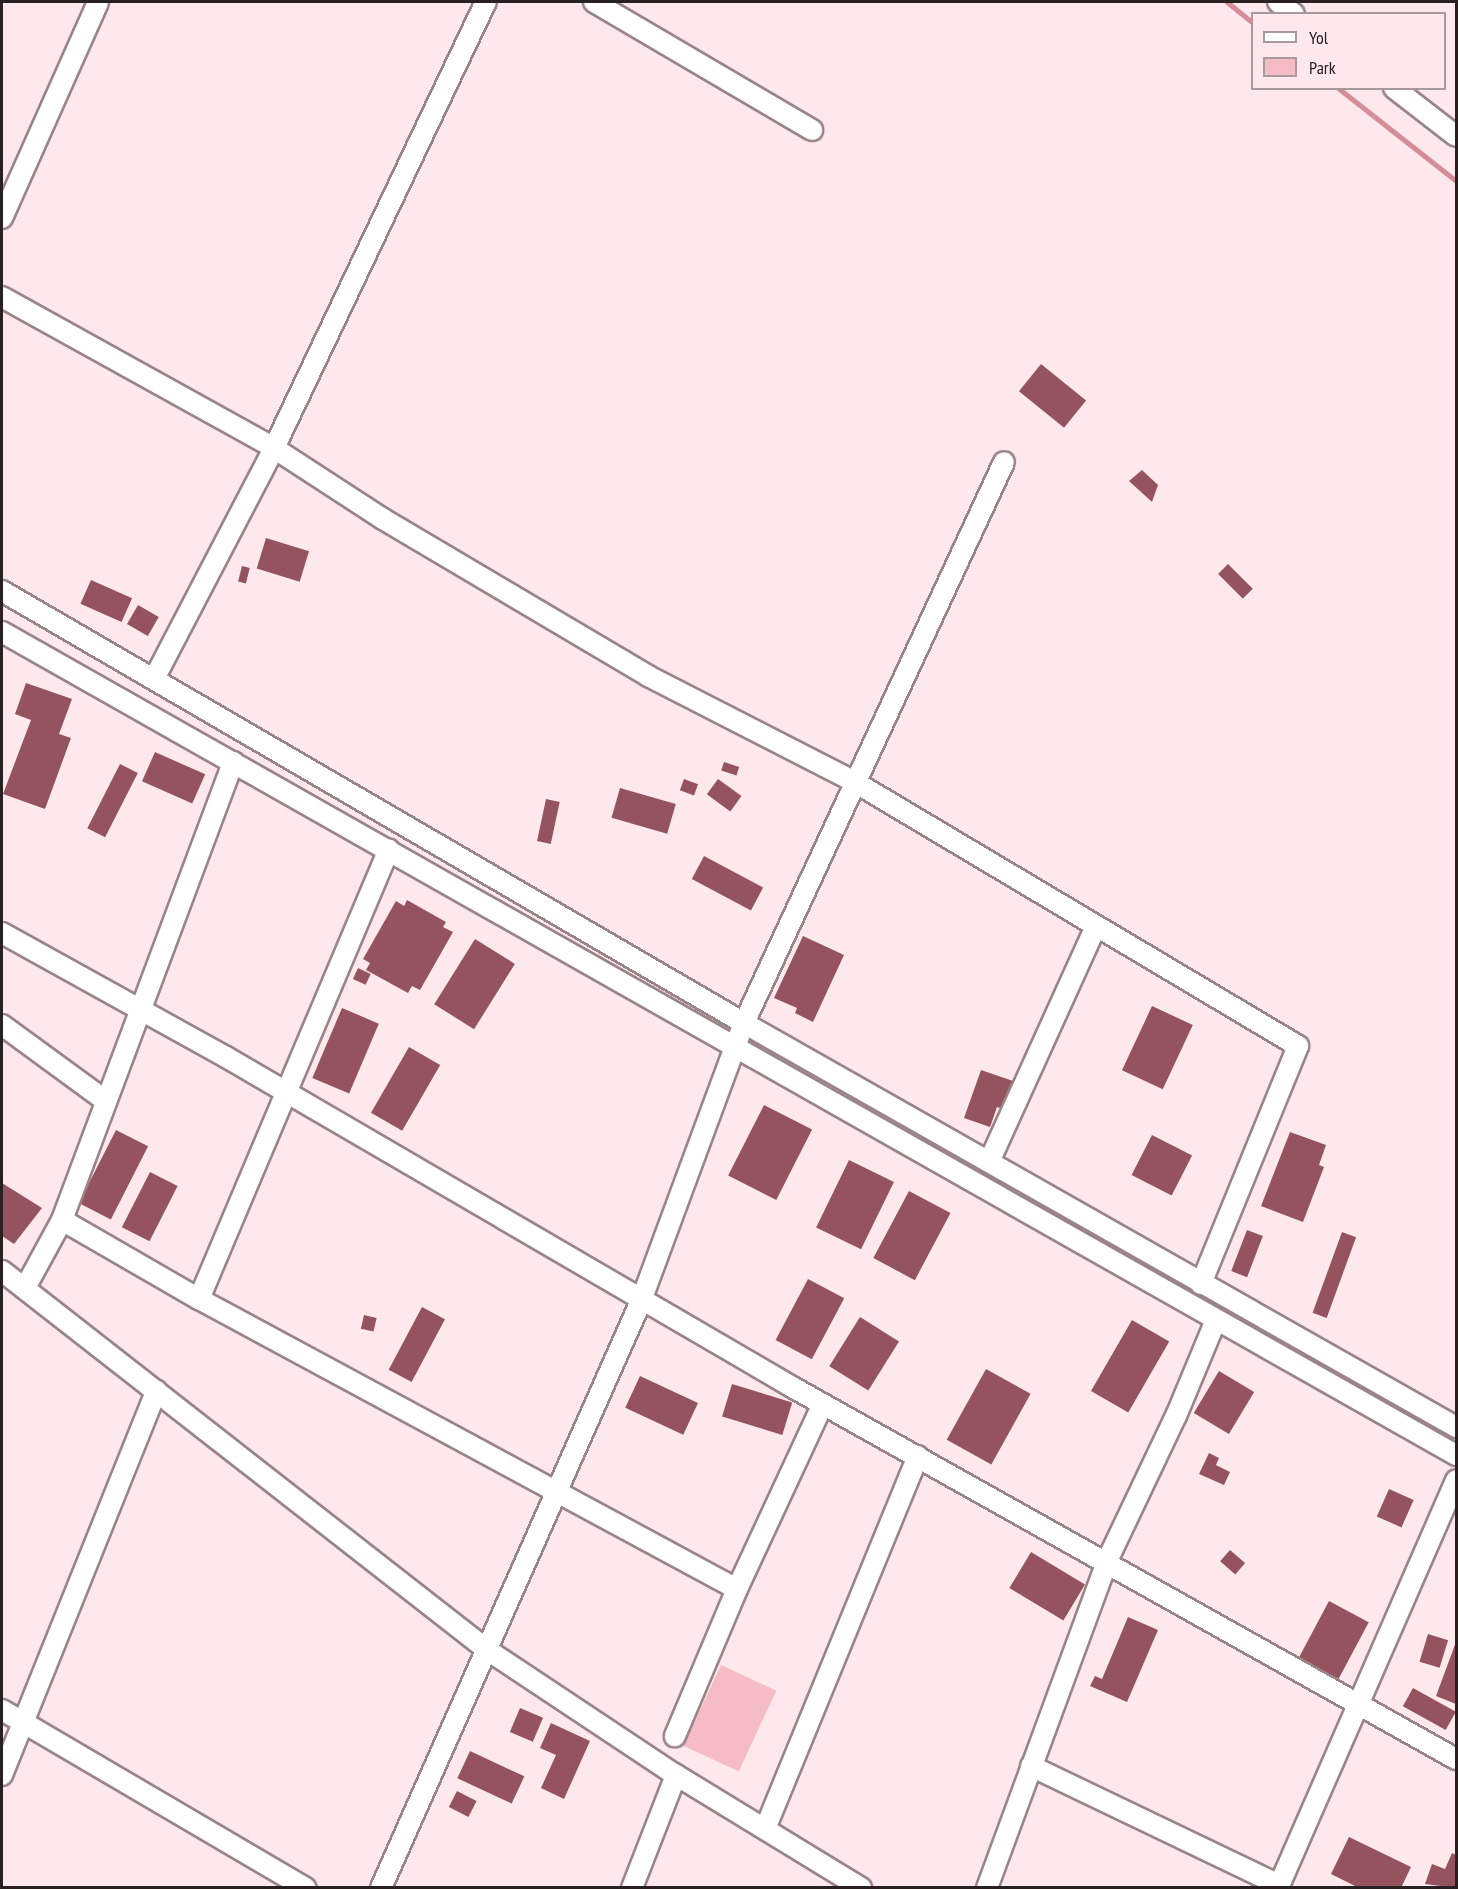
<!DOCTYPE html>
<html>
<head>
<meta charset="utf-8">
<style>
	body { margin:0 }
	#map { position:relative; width:1458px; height:1889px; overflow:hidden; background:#fde9ec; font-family:"PT Sans Narrow",sans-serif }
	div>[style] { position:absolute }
	.green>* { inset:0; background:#f5bcc5; transform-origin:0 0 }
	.stream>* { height:5px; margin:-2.5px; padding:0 2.5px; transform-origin:2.5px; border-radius:2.5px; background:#d58d9a }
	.building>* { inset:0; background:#955360; transform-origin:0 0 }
	.roads { filter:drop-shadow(2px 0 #9a8488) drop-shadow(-2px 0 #9a8488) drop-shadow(0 2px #9a8488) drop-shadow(0 -2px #9a8488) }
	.minor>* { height:20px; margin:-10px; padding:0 10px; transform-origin:10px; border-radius:10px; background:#fff }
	span { translate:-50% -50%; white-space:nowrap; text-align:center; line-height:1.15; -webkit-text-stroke:6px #fde9ec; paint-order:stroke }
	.frame { position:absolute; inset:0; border:3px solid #292022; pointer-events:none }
	.legend { position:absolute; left:1251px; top:12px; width:195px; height:78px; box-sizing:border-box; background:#fde9ec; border:2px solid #a8999b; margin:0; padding:8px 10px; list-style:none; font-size:18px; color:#292022 }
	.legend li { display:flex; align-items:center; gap:12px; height:30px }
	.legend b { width:30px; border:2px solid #a8999b }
</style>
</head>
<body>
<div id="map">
	<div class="green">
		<i style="left:721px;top:1665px;width:61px;height:89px;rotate:25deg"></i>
	</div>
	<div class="stream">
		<i style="left:1227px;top:2px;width:32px;rotate:39deg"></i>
		<i style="left:1338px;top:88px;width:150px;rotate:38.2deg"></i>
	</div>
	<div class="building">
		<i style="left:1041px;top:364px;width:58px;height:35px;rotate:39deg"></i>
		<i style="clip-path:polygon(1142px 470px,1158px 485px,1152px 502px,1129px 481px)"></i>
		<i style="left:266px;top:538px;width:45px;height:32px;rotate:17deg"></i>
		<i style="left:1228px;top:564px;width:35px;height:14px;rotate:45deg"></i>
		<i style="left:242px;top:566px;width:8px;height:16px;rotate:14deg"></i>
		<i style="left:91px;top:580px;width:45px;height:26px;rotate:24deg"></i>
		<i style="left:138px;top:605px;width:24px;height:22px;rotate:30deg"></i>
		<i style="clip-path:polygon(26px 683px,72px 699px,59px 734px,71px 738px,45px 809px,3px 794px,31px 720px,15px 714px)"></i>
		<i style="left:155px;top:752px;width:55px;height:32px;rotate:24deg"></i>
		<i style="left:724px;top:762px;width:16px;height:9px;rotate:18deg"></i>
		<i style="left:120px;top:764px;width:20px;height:72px;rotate:27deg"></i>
		<i style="left:684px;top:779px;width:15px;height:12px;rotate:20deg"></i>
		<i style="left:718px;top:779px;width:29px;height:19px;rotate:36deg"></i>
		<i style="left:620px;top:788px;width:58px;height:31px;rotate:16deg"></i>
		<i style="left:546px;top:799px;width:14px;height:43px;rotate:12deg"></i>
		<i style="left:704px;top:856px;width:67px;height:26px;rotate:28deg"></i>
		<i style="clip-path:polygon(407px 900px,446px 922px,443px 927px,453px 932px,420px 990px,412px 986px,408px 993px,366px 970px,370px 963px,363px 959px,396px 901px,404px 906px)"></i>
		<i style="clip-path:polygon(803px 936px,844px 955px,813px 1022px,795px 1013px,797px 1008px,774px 998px)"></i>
		<i style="left:475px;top:939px;width:47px;height:77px;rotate:32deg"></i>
		<i style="left:358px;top:968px;width:14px;height:12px;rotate:25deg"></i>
		<i style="left:1152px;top:1006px;width:45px;height:71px;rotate:25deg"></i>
		<i style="left:342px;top:1008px;width:40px;height:76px;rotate:23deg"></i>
		<i style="left:409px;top:1047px;width:36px;height:76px;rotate:30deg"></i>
		<i style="clip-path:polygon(981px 1070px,1016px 1082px,1006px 1110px,997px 1107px,990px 1127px,964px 1118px)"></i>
		<i style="left:764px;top:1105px;width:54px;height:79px;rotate:27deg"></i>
		<i style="left:116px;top:1130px;width:36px;height:82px;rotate:27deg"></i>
		<i style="clip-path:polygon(1290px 1132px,1326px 1145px,1319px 1165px,1324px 1167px,1303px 1222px,1261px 1206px)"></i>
		<i style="left:1152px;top:1135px;width:45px;height:45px;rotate:27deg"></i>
		<i style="left:849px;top:1160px;width:50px;height:75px;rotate:26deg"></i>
		<i style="left:150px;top:1172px;width:31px;height:62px;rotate:27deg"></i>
		<i style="clip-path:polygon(2px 1183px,42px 1208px,14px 1244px,2px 1236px)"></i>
		<i style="left:909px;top:1191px;width:47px;height:76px;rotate:28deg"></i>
		<i style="left:1247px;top:1230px;width:17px;height:44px;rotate:21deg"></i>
		<i style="left:1342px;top:1232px;width:15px;height:86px;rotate:20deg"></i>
		<i style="left:808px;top:1279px;width:41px;height:69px;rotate:28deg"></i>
		<i style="left:422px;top:1307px;width:26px;height:71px;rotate:28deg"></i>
		<i style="left:364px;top:1315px;width:13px;height:14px;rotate:13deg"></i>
		<i style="left:860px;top:1317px;width:46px;height:58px;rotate:32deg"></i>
		<i style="left:1132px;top:1320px;width:43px;height:82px;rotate:30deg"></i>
		<i style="left:986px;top:1369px;width:51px;height:81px;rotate:29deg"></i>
		<i style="left:1219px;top:1371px;width:41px;height:49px;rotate:31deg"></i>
		<i style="left:640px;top:1376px;width:64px;height:35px;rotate:25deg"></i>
		<i style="left:732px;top:1384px;width:63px;height:34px;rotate:17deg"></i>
		<i style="clip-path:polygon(1209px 1453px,1219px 1458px,1216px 1465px,1230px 1472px,1224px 1485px,1199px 1474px)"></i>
		<i style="left:1389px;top:1489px;width:27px;height:30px;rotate:24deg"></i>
		<i style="left:1230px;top:1550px;width:20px;height:15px;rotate:41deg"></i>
		<i style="left:1031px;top:1552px;width:63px;height:42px;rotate:31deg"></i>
		<i style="left:1329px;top:1601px;width:45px;height:68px;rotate:28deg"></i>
		<i style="clip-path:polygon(1128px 1617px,1158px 1630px,1127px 1702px,1090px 1686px,1095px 1676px,1102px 1679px)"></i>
		<i style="left:1428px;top:1634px;width:21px;height:29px;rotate:17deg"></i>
		<i style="clip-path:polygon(1456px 1642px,1456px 1704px,1436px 1696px)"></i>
		<i style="left:1413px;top:1688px;width:49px;height:21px;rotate:29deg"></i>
		<i style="left:520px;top:1708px;width:25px;height:26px;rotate:23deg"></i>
		<i style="clip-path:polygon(551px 1723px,590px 1741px,564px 1799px,541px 1788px,556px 1755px,540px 1748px)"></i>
		<i style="left:470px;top:1751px;width:60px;height:30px;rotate:25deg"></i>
		<i style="left:457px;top:1791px;width:22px;height:18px;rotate:27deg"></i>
		<i style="clip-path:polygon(1349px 1837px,1411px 1867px,1401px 1888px,1359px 1888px,1331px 1874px)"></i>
		<i style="clip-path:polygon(1452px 1853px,1456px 1855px,1456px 1888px,1425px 1884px,1432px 1864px,1445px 1869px)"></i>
	</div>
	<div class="roads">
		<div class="minor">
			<i style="left:594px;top:2px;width:253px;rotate:30.4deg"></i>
			<i style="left:1278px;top:2px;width:20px;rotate:37deg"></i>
			<i style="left:1394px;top:88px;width:78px;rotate:37.7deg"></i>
			<i style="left:2px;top:218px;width:236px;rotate:-66deg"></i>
			<i style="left:2px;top:297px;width:311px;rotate:29deg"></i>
			<i style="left:274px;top:448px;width:130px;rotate:33.1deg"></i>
			<i style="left:383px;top:519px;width:308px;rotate:30.6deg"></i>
			<i style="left:648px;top:676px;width:230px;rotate:27.1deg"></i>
			<i style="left:853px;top:781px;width:518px;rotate:30.77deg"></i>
			<i style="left:1298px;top:1046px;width:257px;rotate:112.2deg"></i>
			<i style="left:2px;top:591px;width:859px;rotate:30.21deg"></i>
			<i style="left:744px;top:1023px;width:819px;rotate:29.57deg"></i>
			<i style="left:2px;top:632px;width:1671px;rotate:29.51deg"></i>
			<i style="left:155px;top:677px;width:258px;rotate:-62.5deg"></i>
			<i style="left:274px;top:448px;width:494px;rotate:-64.6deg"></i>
			<i style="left:2px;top:933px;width:256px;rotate:29deg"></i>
			<i style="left:226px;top:1057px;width:657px;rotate:30.23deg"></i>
			<i style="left:794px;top:1388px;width:759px;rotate:29.27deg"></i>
			<i style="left:2px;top:1025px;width:129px;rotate:36.2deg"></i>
			<i style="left:989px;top:1162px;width:257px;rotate:-65.6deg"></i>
			<i style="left:62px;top:1220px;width:158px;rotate:30deg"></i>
			<i style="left:199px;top:1299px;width:611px;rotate:28.33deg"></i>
			<i style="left:737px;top:1589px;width:160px;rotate:112.9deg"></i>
			<i style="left:2px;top:1271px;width:614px;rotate:37.99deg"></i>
			<i style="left:486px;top:1649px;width:228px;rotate:33.6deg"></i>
			<i style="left:676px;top:1775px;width:217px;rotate:31.4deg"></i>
			<i style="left:25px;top:1288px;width:77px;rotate:-61.4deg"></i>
			<i style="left:62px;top:1220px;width:489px;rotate:-69.5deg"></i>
			<i style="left:199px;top:1299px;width:488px;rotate:-67.1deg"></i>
			<i style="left:737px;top:1589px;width:204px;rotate:-65.1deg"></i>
			<i style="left:2px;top:1710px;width:352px;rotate:30.4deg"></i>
			<i style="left:1031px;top:1766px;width:275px;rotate:25.6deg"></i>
			<i style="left:2px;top:1775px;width:414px;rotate:-68.1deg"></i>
			<i style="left:765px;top:1829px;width:403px;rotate:-67.7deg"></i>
			<i style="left:381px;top:1888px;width:642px;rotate:-66.11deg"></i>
			<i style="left:641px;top:1301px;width:296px;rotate:-69.7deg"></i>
			<i style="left:744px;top:1023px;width:618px;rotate:-65.13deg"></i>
			<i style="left:632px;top:1888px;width:121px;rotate:-68.7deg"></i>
			<i style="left:987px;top:1888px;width:348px;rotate:-69.8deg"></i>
			<i style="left:1107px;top:1561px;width:161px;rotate:-64.6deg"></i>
			<i style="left:1176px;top:1416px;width:104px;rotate:-67.4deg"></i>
			<i style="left:1278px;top:1888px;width:445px;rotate:-66.4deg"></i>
		</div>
	</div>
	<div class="frame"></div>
	<ul class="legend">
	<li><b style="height:8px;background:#fff"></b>Yol</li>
	<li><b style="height:16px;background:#f5bcc5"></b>Park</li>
	</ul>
</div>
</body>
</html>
